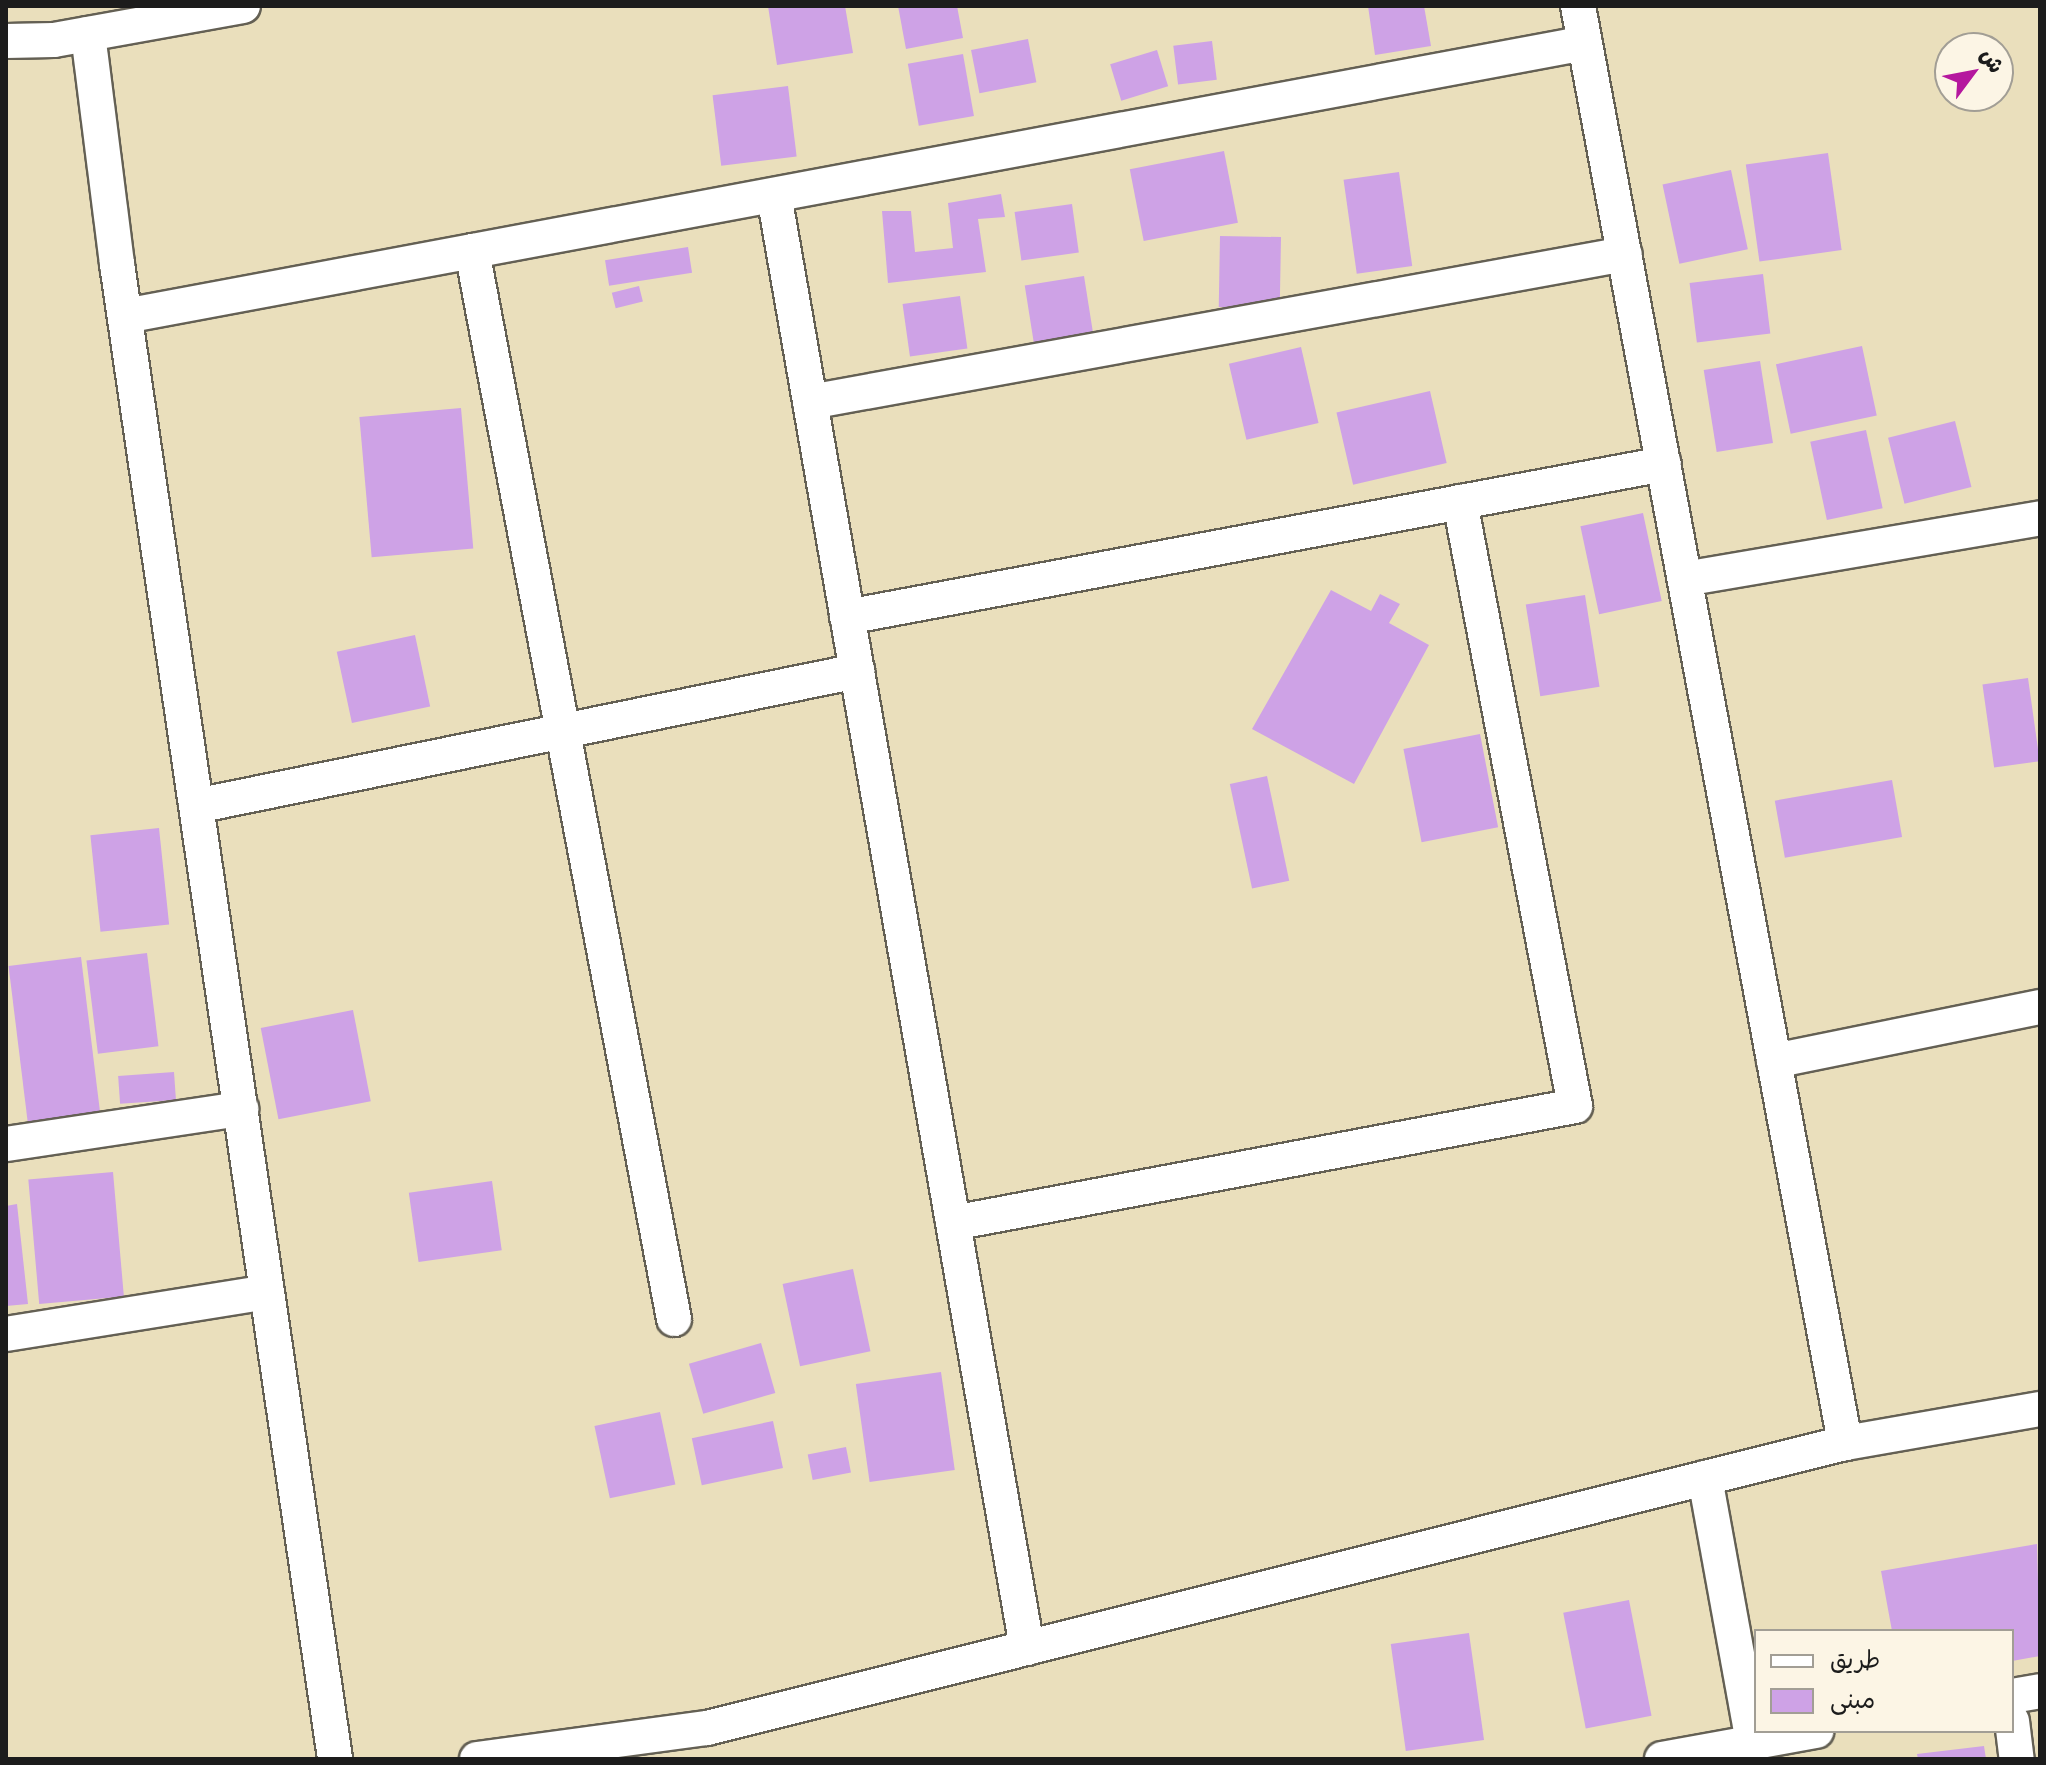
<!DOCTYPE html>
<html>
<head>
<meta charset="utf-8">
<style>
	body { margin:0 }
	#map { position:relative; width:2046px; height:1765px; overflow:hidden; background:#eadfbc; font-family:Mali,"Playpen Sans Arabic",sans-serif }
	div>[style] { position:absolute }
	.building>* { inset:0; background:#cea2e6; transform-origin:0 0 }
	.roads { filter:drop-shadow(2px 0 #646054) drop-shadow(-2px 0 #646054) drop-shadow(0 2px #646054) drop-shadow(0 -2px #646054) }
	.street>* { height:34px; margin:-17px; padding:0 17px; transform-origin:17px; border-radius:17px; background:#fff }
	span { translate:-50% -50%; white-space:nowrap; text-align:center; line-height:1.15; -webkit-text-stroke:6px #fcf5e5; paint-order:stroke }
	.frame { position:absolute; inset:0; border:8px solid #1c1c1c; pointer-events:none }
	.legend { position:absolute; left:1754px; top:1629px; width:260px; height:104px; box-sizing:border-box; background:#fcf5e5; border:2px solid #a29e95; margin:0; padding:10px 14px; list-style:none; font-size:24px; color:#1c1c1c }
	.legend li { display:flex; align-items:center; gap:16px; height:40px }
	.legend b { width:40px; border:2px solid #a29e95 }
	.north { position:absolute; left:1934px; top:32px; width:80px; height:80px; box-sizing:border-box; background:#fcf5e5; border:2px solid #a29e95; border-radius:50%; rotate:58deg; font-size:22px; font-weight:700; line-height:32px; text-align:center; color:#1c1c1c }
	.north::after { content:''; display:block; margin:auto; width:28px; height:36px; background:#b5179e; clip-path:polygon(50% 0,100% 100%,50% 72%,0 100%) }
</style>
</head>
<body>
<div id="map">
	<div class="building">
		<i style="clip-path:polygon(768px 6px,845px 6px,853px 53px,777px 65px)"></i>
		<i style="clip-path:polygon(898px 6px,957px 6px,963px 38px,906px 49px)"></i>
		<i style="clip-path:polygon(1368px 6px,1424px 6px,1431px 46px,1375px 55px)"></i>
		<i style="left:1028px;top:39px;width:44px;height:58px;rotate:79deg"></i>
		<i style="left:1212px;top:41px;width:39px;height:39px;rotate:83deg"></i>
		<i style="left:1157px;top:50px;width:38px;height:49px;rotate:73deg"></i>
		<i style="left:963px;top:54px;width:63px;height:56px;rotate:80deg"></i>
		<i style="left:788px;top:86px;width:71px;height:76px;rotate:83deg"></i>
		<i style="left:1224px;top:151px;width:73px;height:96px;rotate:79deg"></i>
		<i style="left:1828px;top:153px;width:98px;height:83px;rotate:82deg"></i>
		<i style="left:1731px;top:170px;width:81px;height:70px;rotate:78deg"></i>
		<i style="left:1399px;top:172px;width:95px;height:56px;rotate:82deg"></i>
		<i style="clip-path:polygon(1001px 194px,1005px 217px,978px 219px,986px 272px,888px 283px,882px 211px,911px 211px,915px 252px,953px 248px,948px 203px)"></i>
		<i style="left:1072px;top:204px;width:49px;height:58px;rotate:82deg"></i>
		<i style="left:1220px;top:236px;width:61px;height:71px;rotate:1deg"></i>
		<i style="left:688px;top:247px;width:26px;height:84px;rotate:81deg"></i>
		<i style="left:1763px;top:274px;width:60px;height:74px;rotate:83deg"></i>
		<i style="left:1084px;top:276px;width:58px;height:60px;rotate:81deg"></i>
		<i style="left:639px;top:286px;width:16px;height:28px;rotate:76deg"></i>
		<i style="left:960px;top:296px;width:53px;height:58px;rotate:82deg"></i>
		<i style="left:1862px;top:346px;width:71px;height:88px;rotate:78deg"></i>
		<i style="left:1301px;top:347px;width:78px;height:74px;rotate:77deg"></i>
		<i style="left:1760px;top:361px;width:83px;height:57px;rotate:81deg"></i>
		<i style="left:1430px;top:391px;width:74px;height:96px;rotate:77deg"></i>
		<i style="left:461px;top:408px;width:141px;height:102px;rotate:85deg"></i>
		<i style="left:1955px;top:421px;width:68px;height:69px;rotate:76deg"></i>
		<i style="left:1866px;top:430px;width:80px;height:57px;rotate:78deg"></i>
		<i style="left:1643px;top:513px;width:90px;height:64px;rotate:78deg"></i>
		<i style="clip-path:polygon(1331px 590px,1371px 611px,1380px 594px,1400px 604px,1389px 623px,1429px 645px,1354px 784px,1252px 729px)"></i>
		<i style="left:1585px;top:595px;width:93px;height:60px;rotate:81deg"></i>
		<i style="left:415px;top:635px;width:73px;height:80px;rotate:78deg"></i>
		<i style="left:2028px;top:678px;width:84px;height:46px;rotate:82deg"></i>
		<i style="left:1480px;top:734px;width:95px;height:78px;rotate:79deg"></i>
		<i style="left:1267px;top:776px;width:107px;height:38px;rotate:78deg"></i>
		<i style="left:1892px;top:780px;width:58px;height:119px;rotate:80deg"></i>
		<i style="left:159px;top:828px;width:97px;height:69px;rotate:84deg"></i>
		<i style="left:147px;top:953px;width:94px;height:61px;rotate:83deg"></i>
		<i style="left:81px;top:957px;width:163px;height:73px;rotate:83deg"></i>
		<i style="left:353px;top:1010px;width:93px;height:94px;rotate:79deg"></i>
		<i style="left:174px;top:1072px;width:28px;height:56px;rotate:86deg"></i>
		<i style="left:113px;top:1172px;width:125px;height:85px;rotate:85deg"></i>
		<i style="left:492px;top:1181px;width:70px;height:84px;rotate:82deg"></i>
		<i style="clip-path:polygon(17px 1204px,28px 1304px,6px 1306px,6px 1206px)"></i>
		<i style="left:853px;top:1269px;width:84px;height:72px;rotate:78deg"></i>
		<i style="left:761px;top:1343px;width:52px;height:75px;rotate:74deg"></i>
		<i style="left:941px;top:1372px;width:99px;height:86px;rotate:82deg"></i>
		<i style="left:660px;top:1412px;width:74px;height:67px;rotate:78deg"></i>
		<i style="left:773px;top:1421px;width:48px;height:83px;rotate:78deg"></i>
		<i style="left:846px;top:1447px;width:26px;height:39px;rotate:79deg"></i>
		<i style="clip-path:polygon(2037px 1544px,2040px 1656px,2012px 1661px,2012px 1631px,1892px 1631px,1881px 1571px)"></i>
		<i style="left:1629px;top:1600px;width:118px;height:67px;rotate:79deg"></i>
		<i style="left:1469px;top:1633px;width:108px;height:79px;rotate:82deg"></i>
		<i style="clip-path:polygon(1984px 1746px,1986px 1759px,1918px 1759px,1917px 1754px)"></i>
	</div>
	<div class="roads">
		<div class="street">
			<i style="left:1578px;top:6px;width:1462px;rotate:79.47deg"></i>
			<i style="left:88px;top:34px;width:232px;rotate:82.8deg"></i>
			<i style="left:117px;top:264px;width:1511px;rotate:81.7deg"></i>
			<i style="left:6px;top:41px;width:48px;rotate:-1.2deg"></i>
			<i style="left:54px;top:40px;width:192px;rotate:-10.2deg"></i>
			<i style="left:774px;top:195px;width:1475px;rotate:80.12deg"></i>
			<i style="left:472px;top:251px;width:1087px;rotate:79.29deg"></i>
			<i style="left:125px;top:316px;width:1485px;rotate:-10.59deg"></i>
			<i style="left:810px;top:402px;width:828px;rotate:-10.29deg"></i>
			<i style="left:1685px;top:579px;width:360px;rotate:-9.7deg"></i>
			<i style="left:847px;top:617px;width:831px;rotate:-10.61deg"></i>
			<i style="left:196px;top:806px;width:675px;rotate:-11.54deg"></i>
			<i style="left:1774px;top:1061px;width:271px;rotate:-11.5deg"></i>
			<i style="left:6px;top:1144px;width:238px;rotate:-8.5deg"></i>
			<i style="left:953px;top:1223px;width:633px;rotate:-10.65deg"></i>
			<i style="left:1575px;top:1106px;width:615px;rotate:-100.78deg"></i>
			<i style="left:6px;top:1334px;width:264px;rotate:-9.1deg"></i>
			<i style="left:1705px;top:1478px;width:268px;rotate:79.7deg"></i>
			<i style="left:2012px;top:1696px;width:28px;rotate:-10deg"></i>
			<i style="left:2012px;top:1721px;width:38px;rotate:83deg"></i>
			<i style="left:477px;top:1759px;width:232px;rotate:-7.7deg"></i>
			<i style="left:707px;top:1728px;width:1173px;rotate:-14.06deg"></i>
			<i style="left:1845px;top:1443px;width:198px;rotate:-9.9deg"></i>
			<i style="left:1662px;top:1759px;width:157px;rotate:-10.3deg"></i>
		</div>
	</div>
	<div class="frame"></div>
	<ul class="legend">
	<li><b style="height:10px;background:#fff"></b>طريق</li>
	<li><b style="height:22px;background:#cea2e6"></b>مبنى</li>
	</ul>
	<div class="north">ش</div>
</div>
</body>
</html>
